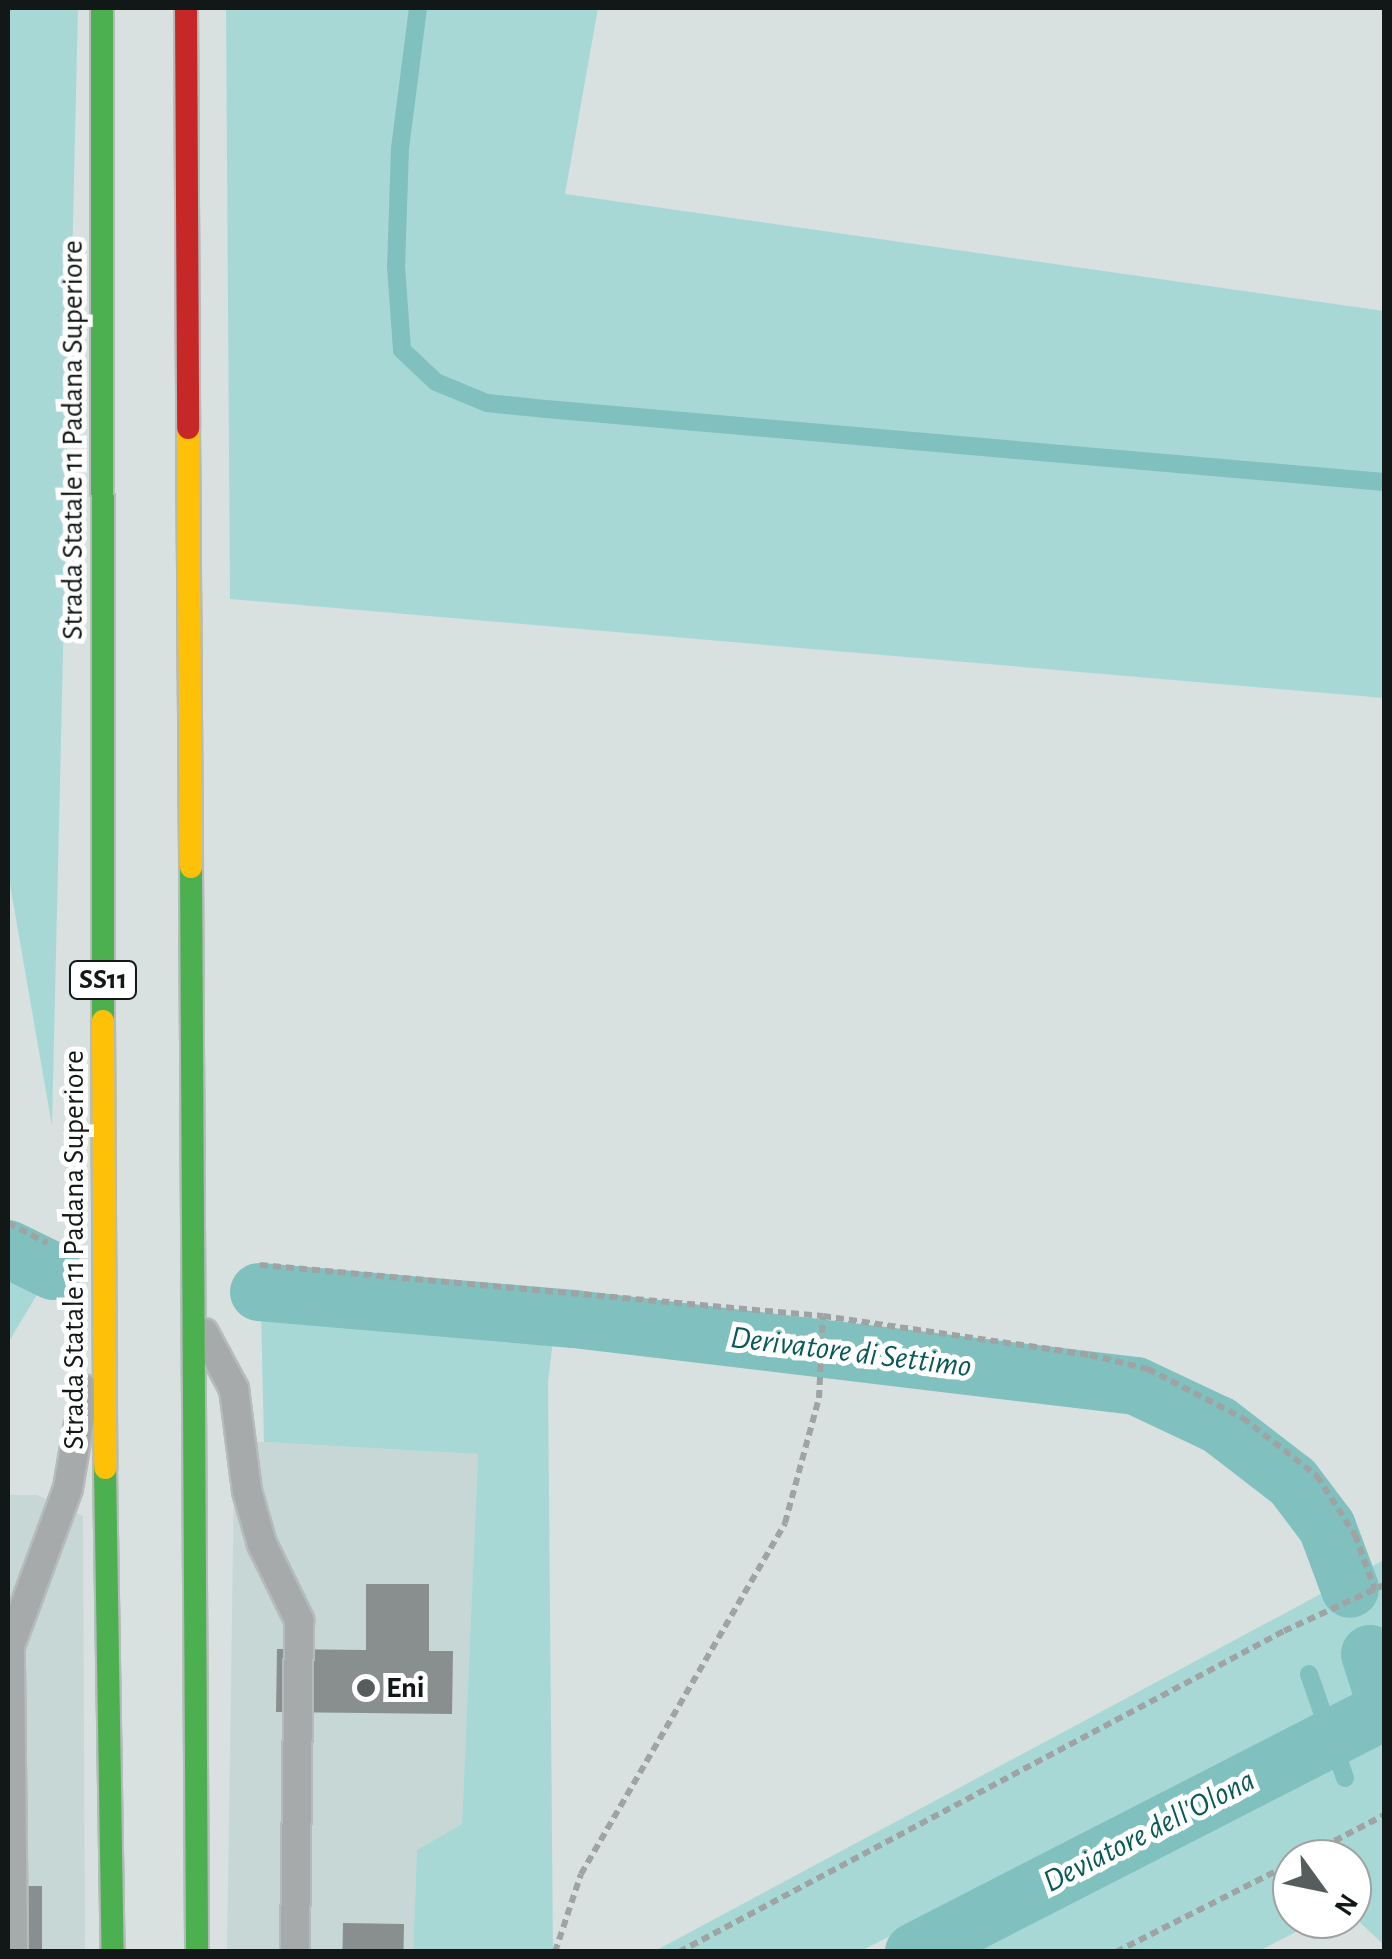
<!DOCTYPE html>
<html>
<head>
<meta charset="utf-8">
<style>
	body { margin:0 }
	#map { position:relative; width:1392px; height:1959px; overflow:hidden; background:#d8e0e0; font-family:"Alegreya Sans",sans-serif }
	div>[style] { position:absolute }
	.built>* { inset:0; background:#c6d7d6 }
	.green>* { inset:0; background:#a7d8d6; transform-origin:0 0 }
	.stream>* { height:18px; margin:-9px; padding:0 9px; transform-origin:9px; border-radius:9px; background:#80c0be }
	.canal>* { height:58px; margin:-29px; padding:0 29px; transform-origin:29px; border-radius:29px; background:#80c0be }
	.building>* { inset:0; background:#898f8f; transform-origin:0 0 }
	.path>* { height:6px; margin-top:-3px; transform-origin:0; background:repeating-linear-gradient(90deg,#a0a3a3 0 8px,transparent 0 13px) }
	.roads { filter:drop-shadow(2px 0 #b5bbbb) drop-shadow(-2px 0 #b5bbbb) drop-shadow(0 2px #b5bbbb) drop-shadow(0 -2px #b5bbbb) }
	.lane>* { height:28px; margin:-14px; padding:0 14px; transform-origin:14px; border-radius:14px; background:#a7aaaa }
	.fast>* { height:22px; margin:-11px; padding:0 11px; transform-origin:11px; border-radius:11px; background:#4caf50 }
	.slow>* { height:22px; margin:-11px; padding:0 11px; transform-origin:11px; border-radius:11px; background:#ffc107 }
	.jam>* { height:22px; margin:-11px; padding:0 11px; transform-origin:11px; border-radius:11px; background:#c62828 }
	.dots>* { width:28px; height:28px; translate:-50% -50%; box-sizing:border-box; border:5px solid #fff; border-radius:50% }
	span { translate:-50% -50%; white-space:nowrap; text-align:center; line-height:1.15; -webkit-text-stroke:10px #fff; paint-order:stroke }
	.shield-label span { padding:2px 8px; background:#fff; border:2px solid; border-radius:8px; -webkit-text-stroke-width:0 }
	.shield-label { font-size:28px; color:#121717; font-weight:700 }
	.street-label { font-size:30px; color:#121717 }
	.poi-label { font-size:30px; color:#121717; font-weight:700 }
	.left { translate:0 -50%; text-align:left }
	.water-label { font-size:32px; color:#0a5957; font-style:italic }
	.frame { position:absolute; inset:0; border:10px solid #121717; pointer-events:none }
	.north { position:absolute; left:1272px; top:1839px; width:100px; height:100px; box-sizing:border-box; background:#fff; border:2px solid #a0a2a2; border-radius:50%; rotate:123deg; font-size:28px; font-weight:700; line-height:40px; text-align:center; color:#121717 }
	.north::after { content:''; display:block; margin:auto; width:35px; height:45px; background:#575d5d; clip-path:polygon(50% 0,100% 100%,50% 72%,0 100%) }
</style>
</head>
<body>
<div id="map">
	<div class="built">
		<i style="clip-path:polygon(245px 1441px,478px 1454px,462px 1824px,417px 1850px,413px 1951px,227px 1952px,234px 1480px)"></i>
		<i style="clip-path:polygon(8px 1495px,37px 1495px,83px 1516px,85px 1951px,8px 1952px)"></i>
	</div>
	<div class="green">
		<i style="clip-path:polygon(8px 8px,78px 8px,52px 1126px,8px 873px)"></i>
		<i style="clip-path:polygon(226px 8px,598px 8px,565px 194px,1384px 311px,1384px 698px,230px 599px)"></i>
		<i style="left:8px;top:1275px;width:35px;height:220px;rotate:31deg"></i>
		<i style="clip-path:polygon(261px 1310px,554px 1332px,548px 1382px,553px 1951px,413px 1951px,417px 1850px,462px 1824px,478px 1454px,264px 1442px)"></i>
		<i style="clip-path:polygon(1384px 1560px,1384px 1681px,861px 1951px,655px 1951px)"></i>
		<i style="clip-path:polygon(1384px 1727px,1384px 1945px,1352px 1915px,1352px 1859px,1292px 1859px,1292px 1919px,1321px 1919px,1259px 1951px,962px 1951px)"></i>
	</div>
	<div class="stream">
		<i style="left:418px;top:8px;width:141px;rotate:97.3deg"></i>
		<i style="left:400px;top:148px;width:118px;rotate:91.9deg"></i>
		<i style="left:396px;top:266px;width:84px;rotate:85.9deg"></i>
		<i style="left:402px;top:350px;width:47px;rotate:43.3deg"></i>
		<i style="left:436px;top:382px;width:55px;rotate:22.4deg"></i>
		<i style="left:487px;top:403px;width:59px;rotate:5.8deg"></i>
		<i style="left:546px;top:409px;width:841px;rotate:4.98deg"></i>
		<i style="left:1309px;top:1674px;width:110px;rotate:70.9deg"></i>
	</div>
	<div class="canal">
		<i style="left:8px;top:1249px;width:50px;rotate:26.1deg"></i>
		<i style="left:259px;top:1292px;width:316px;rotate:4.9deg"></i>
		<i style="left:574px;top:1319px;width:566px;rotate:6.8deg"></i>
		<i style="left:1136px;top:1386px;width:92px;rotate:25.2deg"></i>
		<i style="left:1219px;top:1425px;width:93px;rotate:37.6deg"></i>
		<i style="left:1293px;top:1482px;width:56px;rotate:52.9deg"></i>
		<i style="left:1327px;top:1527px;width:66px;rotate:69.6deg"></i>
		<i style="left:1370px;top:1654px;width:46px;rotate:72.3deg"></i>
		<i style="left:914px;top:1952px;width:528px;rotate:-27.15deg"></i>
	</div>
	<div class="building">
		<i style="clip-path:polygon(366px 1584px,429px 1584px,429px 1651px,453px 1651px,452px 1714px,276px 1712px,277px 1649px,366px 1650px)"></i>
		<i style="left:8px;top:1886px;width:34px;height:65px"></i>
		<i style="left:343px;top:1923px;width:61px;height:29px;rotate:1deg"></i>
	</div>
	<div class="path">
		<i style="left:8px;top:1223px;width:44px;rotate:27.1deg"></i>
		<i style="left:260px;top:1265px;width:565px;rotate:5.18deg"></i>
		<i style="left:823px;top:1316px;width:270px;rotate:8.3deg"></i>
		<i style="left:1090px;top:1355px;width:60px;rotate:13.6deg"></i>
		<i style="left:1148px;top:1369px;width:107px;rotate:27.3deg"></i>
		<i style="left:1243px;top:1418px;width:94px;rotate:38.1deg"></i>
		<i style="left:1317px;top:1476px;width:70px;rotate:57.2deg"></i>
		<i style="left:1355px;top:1535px;width:59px;rotate:70deg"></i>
		<i style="left:1300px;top:1859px;width:95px;rotate:-27.6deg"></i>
		<i style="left:555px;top:1952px;width:82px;rotate:-71.6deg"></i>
		<i style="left:581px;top:1874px;width:406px;rotate:-59.8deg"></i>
		<i style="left:785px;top:1523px;width:130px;rotate:-74.8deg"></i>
		<i style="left:819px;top:1398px;width:82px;rotate:-87.2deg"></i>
		<i style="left:679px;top:1952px;width:685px;rotate:-27.95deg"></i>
		<i style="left:1284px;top:1631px;width:110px;rotate:-24.7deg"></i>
		<i style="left:1116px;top:1952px;width:197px;rotate:-26.8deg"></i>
	</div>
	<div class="roads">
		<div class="lane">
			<i style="left:204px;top:1333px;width:64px;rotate:61.8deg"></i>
			<i style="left:234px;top:1389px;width:103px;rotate:82.7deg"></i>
			<i style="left:247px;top:1491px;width:55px;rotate:74.2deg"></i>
			<i style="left:262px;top:1544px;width:85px;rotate:64deg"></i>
			<i style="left:299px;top:1620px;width:332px;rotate:90.7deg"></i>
			<i style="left:13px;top:1952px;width:306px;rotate:-90.6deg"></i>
			<i style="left:10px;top:1646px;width:168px;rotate:-69.8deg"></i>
			<i style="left:68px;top:1488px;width:100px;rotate:-80.3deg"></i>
		</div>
		<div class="fast">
			<i style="left:102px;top:8px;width:1013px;rotate:89.94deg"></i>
			<i style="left:191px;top:867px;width:1085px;rotate:89.68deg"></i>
			<i style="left:105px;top:1468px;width:484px;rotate:89.1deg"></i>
		</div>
		<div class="slow">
			<i style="left:188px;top:428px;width:439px;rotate:89.6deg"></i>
			<i style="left:103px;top:1021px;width:447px;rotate:89.7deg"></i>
		</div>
		<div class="jam">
			<i style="left:186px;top:8px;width:420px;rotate:89.7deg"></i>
		</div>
	</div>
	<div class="dots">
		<i style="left:366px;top:1688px;background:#575d5d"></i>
	</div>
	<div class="shield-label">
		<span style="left:103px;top:980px">SS11</span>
	</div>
	<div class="street-label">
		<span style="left:73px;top:440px;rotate:-90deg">Strada Statale 11 Padana Superiore</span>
		<span style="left:74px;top:1250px;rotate:-90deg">Strada Statale 11 Padana Superiore</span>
	</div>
	<div class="poi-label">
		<span class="left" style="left:386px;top:1688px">Eni</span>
	</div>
	<div class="water-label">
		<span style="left:851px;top:1352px;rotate:7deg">Derivatore di Settimo</span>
		<span style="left:1149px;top:1831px;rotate:-27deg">Deviatore dell'Olona</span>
	</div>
	<div class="frame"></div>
	<div class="north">N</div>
</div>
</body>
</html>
